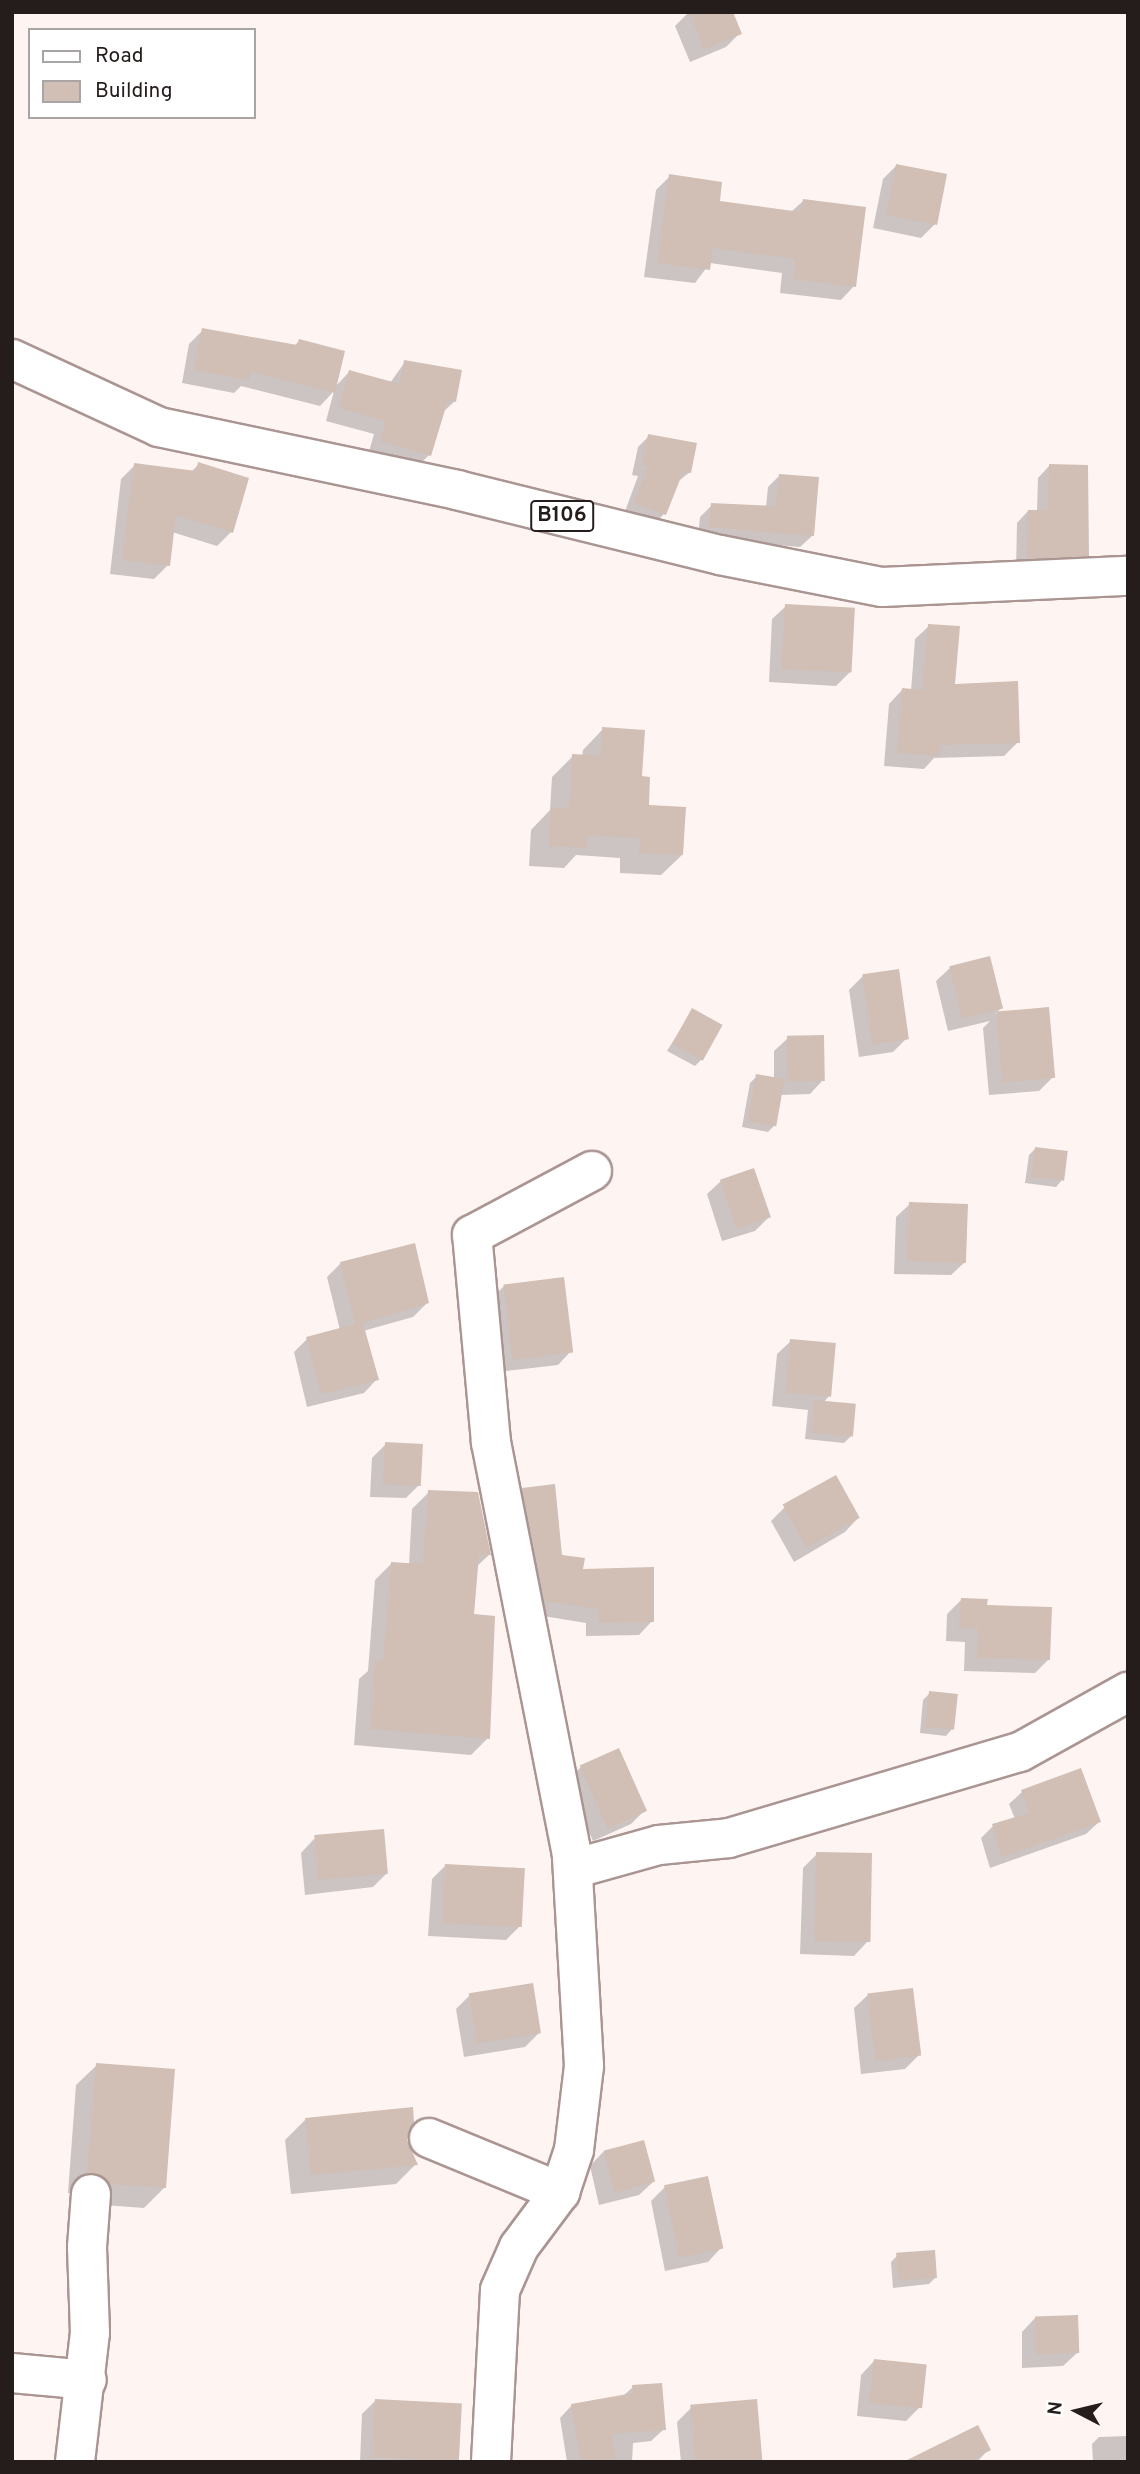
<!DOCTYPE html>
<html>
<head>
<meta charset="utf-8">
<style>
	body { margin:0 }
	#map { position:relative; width:1140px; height:2474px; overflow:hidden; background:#fef5f3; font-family:Overpass,sans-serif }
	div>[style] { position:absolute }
	.shadow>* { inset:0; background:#0003 }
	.building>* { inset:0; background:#d1beb4; transform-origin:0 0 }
	.roads { filter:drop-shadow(2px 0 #aa9592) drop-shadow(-2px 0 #aa9592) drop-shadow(0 2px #aa9592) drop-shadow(0 -2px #aa9592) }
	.minor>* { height:38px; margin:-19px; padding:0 19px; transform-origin:19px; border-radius:19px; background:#fff }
	.major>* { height:38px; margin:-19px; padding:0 19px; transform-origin:19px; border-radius:19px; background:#fff }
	span { translate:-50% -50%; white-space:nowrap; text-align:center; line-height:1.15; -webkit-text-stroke:5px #fff; paint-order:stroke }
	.shield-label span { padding:2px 5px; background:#fff; border:2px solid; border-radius:5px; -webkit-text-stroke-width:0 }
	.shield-label { font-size:21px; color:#251d1c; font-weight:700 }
	.frame { position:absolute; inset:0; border:14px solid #251d1c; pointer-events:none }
	.legend { position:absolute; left:28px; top:28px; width:228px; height:91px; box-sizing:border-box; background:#fff; border:2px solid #a8a5a4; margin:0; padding:9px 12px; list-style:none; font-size:21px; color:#251d1c }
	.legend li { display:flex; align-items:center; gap:14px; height:35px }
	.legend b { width:35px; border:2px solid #a8a5a4 }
	.north { position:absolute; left:1042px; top:2376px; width:70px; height:70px; -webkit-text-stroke:5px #fff; paint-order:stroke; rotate:277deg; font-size:19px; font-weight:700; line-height:28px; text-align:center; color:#251d1c }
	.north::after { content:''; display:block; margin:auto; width:24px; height:32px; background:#251d1c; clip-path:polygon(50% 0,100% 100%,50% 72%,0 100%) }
</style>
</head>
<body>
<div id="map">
	<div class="shadow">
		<i style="clip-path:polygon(689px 12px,731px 12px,740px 33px,726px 47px,690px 62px,675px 26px)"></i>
		<i style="clip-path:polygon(896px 166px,935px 224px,921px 238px,873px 228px,883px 179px)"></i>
		<i style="clip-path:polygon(670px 176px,718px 203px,791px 212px,803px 201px,854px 286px,841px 300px,780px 293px,782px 273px,710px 263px,695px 283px,644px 277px,656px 190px)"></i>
		<i style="clip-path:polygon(203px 330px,294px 346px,299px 341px,335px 387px,349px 372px,390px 383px,405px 362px,455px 401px,442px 413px,429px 455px,416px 468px,368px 455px,374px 434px,326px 421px,334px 391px,320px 406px,241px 386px,234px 393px,182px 383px,189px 344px)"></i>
		<i style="clip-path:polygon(649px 436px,690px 472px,676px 483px,664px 514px,653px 525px,624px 514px,638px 476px,632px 475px,638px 447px)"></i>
		<i style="clip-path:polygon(199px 464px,231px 532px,217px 546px,172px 532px,168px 565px,154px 579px,110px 574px,121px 479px,135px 465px,191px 472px)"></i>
		<i style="clip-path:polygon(1049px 466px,1087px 555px,1075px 567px,1016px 570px,1017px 523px,1028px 511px,1037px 511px,1038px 478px)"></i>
		<i style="clip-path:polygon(780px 475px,812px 536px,800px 547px,698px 538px,700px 517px,712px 505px,766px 507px,768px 487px)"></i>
		<i style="clip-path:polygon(786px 606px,850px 672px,836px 686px,769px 682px,772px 619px)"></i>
		<i style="clip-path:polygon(929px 626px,953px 686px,1018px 742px,1004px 756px,934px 758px,924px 769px,884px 766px,889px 704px,902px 690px,911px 691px,915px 639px)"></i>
		<i style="clip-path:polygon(603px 729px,640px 778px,647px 807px,682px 855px,661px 875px,620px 873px,620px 858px,576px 855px,564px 868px,529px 866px,531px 830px,550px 810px,552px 777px,573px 756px,582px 757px,583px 750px)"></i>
		<i style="clip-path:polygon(950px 968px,1001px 1008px,995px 1014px,1047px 1009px,1053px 1077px,1039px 1091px,989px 1095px,983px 1028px,990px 1021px,948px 1031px,936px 981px)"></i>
		<i style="clip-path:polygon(863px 976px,907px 1038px,893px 1052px,859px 1057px,849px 990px)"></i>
		<i style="clip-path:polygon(692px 1011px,701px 1060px,695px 1066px,667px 1051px)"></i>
		<i style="clip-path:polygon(788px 1038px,823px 1080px,810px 1094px,780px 1095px,774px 1126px,768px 1132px,742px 1127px,750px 1083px,757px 1076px,774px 1079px,774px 1051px)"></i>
		<i style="clip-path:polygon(1035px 1149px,1062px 1180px,1056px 1187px,1025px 1183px,1029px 1155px)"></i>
		<i style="clip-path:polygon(721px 1181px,769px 1217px,755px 1231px,722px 1241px,707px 1194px)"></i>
		<i style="clip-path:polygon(910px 1204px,965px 1262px,951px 1275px,894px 1274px,896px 1217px)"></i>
		<i style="clip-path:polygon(341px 1263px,427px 1303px,413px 1317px,363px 1331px,377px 1379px,364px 1393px,307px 1407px,294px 1352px,307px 1339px,340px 1330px,327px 1277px)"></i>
		<i style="clip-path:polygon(504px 1286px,571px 1351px,558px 1365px,498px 1372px,490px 1300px)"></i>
		<i style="clip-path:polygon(791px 1341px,829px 1396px,823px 1403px,851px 1436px,844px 1443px,805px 1439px,808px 1410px,772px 1406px,777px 1354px)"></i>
		<i style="clip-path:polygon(386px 1444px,420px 1484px,406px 1498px,370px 1497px,372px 1458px)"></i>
		<i style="clip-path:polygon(523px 1490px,561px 1556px,652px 1621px,639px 1635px,586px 1636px,586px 1623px,531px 1614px,509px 1503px)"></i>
		<i style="clip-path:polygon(429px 1492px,489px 1555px,476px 1567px,472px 1615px,488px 1738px,471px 1755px,354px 1745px,359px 1679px,368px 1671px,375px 1580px,392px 1563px,409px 1565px,412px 1509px)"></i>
		<i style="clip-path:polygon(785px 1507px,858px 1518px,845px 1532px,794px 1562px,771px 1521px)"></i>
		<i style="clip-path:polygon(961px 1600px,986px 1606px,1049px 1659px,1035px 1673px,964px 1671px,965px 1642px,946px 1641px,947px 1614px)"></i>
		<i style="clip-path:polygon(930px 1693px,952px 1729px,946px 1736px,920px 1733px,923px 1700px)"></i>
		<i style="clip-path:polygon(618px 1750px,645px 1810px,631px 1824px,593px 1841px,567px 1780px,581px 1767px)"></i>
		<i style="clip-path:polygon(1080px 1770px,1099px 1822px,1086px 1834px,990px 1868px,981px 1838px,993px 1826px,1015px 1819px,1009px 1804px,1022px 1792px)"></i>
		<i style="clip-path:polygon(314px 1839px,387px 1873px,373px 1887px,305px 1895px,301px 1853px)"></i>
		<i style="clip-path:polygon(817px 1854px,867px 1942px,854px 1956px,800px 1954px,803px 1868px)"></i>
		<i style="clip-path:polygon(446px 1865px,520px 1926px,506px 1940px,428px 1936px,432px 1879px)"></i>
		<i style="clip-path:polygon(470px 1995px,539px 2033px,525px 2047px,464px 2057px,456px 2009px)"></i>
		<i style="clip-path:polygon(868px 1995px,919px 2055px,905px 2069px,861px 2074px,854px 2008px)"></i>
		<i style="clip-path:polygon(97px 2065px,164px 2188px,144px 2208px,90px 2204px,82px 2195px,68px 2193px,76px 2085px)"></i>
		<i style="clip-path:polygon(306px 2119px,405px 2140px,416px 2164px,396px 2184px,291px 2194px,285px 2140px)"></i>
		<i style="clip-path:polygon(603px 2152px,653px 2182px,639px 2195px,599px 2205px,590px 2166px)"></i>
		<i style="clip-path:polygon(665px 2187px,721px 2248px,708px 2262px,665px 2271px,651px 2201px)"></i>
		<i style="clip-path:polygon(897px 2256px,935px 2278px,929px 2284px,893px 2288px,891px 2262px)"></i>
		<i style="clip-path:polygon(1035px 2318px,1077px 2353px,1063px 2366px,1022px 2368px,1022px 2332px)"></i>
		<i style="clip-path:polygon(874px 2361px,920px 2407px,906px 2421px,857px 2416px,861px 2375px)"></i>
		<i style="clip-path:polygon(633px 2387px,664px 2429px,651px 2441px,633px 2443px,632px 2462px,567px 2462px,560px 2418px,572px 2405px,623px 2396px)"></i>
		<i style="clip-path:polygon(376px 2400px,457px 2460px,360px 2462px,362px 2414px)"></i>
		<i style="clip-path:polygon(691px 2408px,760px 2462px,681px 2462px,677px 2422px)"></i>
		<i style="clip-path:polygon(1128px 2436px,1128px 2462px,1093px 2462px,1092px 2444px,1099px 2437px)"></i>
		<i style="clip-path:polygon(988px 2450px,977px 2462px,920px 2462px)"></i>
	</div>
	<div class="building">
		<i style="clip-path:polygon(689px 12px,733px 12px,742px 34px,704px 49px)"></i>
		<i style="left:896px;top:164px;width:52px;height:52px;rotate:11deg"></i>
		<i style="clip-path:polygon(669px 174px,722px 182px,720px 201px,801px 212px,803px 199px,866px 207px,856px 287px,793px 279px,795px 259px,713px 248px,710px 270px,657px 263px)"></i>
		<i style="clip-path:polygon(202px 328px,297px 345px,299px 339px,345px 351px,335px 393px,251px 372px,249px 380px,194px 370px)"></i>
		<i style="clip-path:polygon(404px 360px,462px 370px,456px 402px,448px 400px,431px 456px,380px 441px,386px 421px,339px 408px,349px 370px,400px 384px)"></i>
		<i style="clip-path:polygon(648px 434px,697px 443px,691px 473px,683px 472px,666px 515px,634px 503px,648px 466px,642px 465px)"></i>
		<i style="clip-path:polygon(198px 462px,249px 478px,233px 533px,176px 515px,170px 566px,122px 560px,134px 463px,196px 471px)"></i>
		<i style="clip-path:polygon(1049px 464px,1088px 465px,1089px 556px,1027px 559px,1028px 510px,1048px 510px)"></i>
		<i style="clip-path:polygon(779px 474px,819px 477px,814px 536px,709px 527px,711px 503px,776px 506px)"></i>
		<i style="left:785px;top:604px;width:70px;height:65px;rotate:3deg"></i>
		<i style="clip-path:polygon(928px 624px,960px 626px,955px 684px,1018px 681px,1020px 743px,940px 745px,939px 756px,897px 753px,902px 688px,922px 690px)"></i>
		<i style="clip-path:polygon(602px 727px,645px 730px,642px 776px,650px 777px,649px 805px,686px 807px,683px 855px,639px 853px,640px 838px,587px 835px,586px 848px,549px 846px,551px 808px,569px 809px,572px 754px,601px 756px)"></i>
		<i style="left:990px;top:956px;width:54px;height:42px;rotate:76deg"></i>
		<i style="left:899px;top:969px;width:71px;height:37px;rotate:82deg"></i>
		<i style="left:1049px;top:1007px;width:71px;height:53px;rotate:85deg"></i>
		<i style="left:692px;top:1008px;width:35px;height:41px;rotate:29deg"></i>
		<i style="left:824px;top:1035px;width:46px;height:37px;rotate:89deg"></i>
		<i style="left:756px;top:1074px;width:29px;height:48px;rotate:10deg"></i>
		<i style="left:1035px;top:1147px;width:33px;height:30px;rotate:7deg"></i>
		<i style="left:754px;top:1168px;width:52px;height:36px;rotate:71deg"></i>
		<i style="left:909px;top:1202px;width:59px;height:59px;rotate:2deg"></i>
		<i style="clip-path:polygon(415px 1243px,429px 1303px,363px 1323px,379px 1380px,321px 1394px,306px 1337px,355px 1324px,340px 1262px)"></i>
		<i style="left:564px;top:1277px;width:76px;height:61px;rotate:83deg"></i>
		<i style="left:790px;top:1339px;width:46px;height:54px;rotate:5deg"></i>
		<i style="left:814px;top:1400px;width:42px;height:33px;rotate:5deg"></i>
		<i style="left:385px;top:1442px;width:38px;height:42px;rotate:3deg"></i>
		<i style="left:836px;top:1475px;width:49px;height:61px;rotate:61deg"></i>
		<i style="clip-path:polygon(555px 1484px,562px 1555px,585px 1558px,583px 1569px,654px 1567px,654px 1622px,599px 1623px,599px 1609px,545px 1601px,522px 1488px)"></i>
		<i style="clip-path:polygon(428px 1490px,478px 1492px,491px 1555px,479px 1555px,474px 1614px,495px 1616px,490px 1739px,370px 1729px,375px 1661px,383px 1661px,391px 1562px,423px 1564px)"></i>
		<i style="clip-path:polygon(961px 1598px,988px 1599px,987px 1605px,1052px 1607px,1050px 1660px,977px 1658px,978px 1629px,959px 1628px)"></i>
		<i style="left:929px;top:1691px;width:29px;height:36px;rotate:6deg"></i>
		<i style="left:619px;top:1748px;width:69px;height:43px;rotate:66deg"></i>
		<i style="clip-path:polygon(1081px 1768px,1101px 1822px,1002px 1857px,992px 1824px,1029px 1813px,1021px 1790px)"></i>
		<i style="left:384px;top:1829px;width:45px;height:70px;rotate:85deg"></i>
		<i style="left:816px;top:1852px;width:56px;height:89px;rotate:1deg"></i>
		<i style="left:445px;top:1864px;width:80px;height:59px;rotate:3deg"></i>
		<i style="left:533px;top:1983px;width:51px;height:65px;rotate:81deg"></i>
		<i style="left:913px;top:1988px;width:68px;height:46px;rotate:83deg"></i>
		<i style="clip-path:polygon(96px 2063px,175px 2069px,166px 2188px,110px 2184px,103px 2176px,87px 2173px)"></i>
		<i style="clip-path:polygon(413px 2107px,414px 2122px,407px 2140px,418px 2165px,311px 2175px,305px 2118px)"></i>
		<i style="left:644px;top:2140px;width:43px;height:42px;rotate:75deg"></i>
		<i style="left:708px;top:2176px;width:74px;height:45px;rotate:78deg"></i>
		<i style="left:935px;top:2250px;width:28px;height:39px;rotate:86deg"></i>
		<i style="left:1078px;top:2315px;width:38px;height:43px;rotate:88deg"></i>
		<i style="left:874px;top:2359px;width:53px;height:44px;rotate:6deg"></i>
		<i style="clip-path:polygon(662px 2383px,666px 2430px,612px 2434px,616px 2459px,581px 2462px,571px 2404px,633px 2393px,632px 2385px)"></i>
		<i style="left:375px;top:2399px;width:87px;height:58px;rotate:3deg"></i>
		<i style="left:757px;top:2399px;width:63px;height:67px;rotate:85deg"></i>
		<i style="clip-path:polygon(978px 2425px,991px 2450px,968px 2462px,903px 2462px)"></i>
	</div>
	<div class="roads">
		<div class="minor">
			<i style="left:573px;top:1869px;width:89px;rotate:-15.6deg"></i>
			<i style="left:659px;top:1845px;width:70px;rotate:-5.7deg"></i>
			<i style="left:729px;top:1838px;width:303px;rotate:-16.5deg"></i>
			<i style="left:1020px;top:1752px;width:124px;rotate:-29.1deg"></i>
			<i style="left:429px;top:2138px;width:142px;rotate:22.4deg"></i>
			<i style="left:12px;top:2373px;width:75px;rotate:5.3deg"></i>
			<i style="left:75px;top:2462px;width:130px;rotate:-83.4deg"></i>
			<i style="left:90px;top:2333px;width:86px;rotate:-92deg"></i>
			<i style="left:87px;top:2247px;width:53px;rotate:-85.7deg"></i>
			<i style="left:491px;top:2462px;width:172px;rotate:-87deg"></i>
			<i style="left:500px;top:2290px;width:47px;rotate:-66.2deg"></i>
			<i style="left:519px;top:2247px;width:69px;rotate:-53.3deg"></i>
			<i style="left:560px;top:2192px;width:44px;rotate:-71.6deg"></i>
			<i style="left:574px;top:2150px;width:85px;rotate:-83.2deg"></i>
			<i style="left:584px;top:2066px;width:211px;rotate:-93.3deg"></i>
			<i style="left:572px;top:1855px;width:421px;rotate:-101.1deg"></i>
			<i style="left:491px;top:1442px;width:208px;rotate:-95.2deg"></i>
			<i style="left:472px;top:1235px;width:136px;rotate:-28.1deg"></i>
		</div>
		<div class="major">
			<i style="left:12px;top:359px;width:162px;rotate:24.8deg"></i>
			<i style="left:159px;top:427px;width:305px;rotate:11.9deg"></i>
			<i style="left:457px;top:490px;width:271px;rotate:13.9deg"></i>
			<i style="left:720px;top:555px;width:165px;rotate:11.2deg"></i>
			<i style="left:882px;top:587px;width:246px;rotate:-2.6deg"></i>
		</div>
	</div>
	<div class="shield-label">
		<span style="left:562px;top:516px">B106</span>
	</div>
	<div class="frame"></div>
	<ul class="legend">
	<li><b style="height:9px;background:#fff"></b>Road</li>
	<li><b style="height:19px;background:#d1beb4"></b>Building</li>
	</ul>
	<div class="north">N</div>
</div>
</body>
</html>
